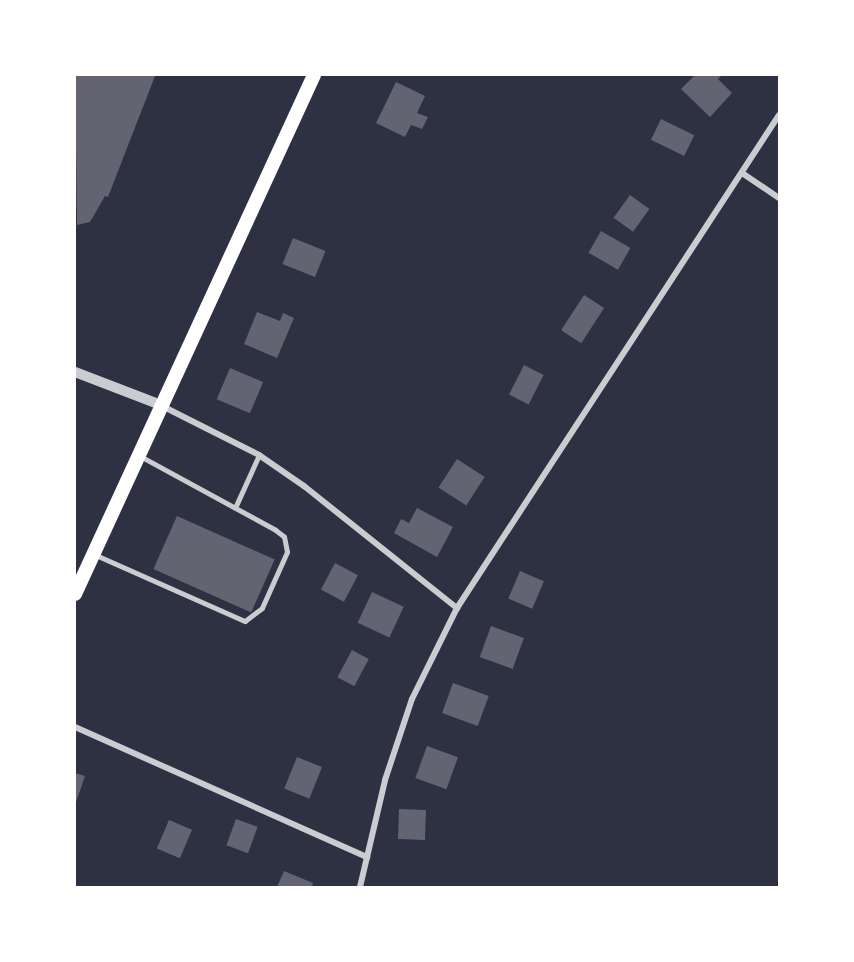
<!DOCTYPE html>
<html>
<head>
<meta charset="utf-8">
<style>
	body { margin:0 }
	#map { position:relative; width:854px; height:962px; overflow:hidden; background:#2d3142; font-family:Karla,sans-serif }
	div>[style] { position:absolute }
	.building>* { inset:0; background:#626471; transform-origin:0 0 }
	.service>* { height:4.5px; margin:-2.25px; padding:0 2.25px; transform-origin:2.25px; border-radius:2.25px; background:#caccd0 }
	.minor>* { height:6px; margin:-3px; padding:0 3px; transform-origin:3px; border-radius:3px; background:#caccd0 }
	.tertiary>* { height:10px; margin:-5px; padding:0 5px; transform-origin:5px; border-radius:5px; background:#caccd0 }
	.primary>* { height:14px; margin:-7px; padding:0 7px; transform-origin:7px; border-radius:7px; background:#fff }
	span { translate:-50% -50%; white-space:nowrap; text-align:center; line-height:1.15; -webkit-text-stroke:4.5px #fff; paint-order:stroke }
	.frame { position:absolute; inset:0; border:76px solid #fff; pointer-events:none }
</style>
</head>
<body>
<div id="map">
	<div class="building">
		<i style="clip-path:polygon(75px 75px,155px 76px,108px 197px,105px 196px,90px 222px,77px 225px)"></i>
		<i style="clip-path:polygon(695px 75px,722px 75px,718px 79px,732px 93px,710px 117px,681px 89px)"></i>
		<i style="clip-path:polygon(396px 82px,425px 96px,417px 113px,428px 117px,422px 129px,411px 125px,405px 137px,376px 123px)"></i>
		<i style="left:661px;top:119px;width:37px;height:23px;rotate:26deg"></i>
		<i style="left:630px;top:195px;width:24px;height:28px;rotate:36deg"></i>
		<i style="left:601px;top:231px;width:34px;height:25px;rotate:30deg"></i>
		<i style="left:293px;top:238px;width:35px;height:28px;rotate:22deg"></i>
		<i style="left:584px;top:295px;width:24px;height:42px;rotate:33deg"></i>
		<i style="clip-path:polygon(257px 312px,280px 321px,283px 313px,294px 318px,277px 358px,244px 344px)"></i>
		<i style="left:524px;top:365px;width:22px;height:33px;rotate:27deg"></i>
		<i style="left:230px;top:368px;width:36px;height:34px;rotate:23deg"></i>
		<i style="left:457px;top:459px;width:33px;height:34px;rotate:33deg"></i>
		<i style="clip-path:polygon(417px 508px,453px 527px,437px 557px,394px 533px,401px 519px,409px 523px)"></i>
		<i style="left:177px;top:516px;width:107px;height:58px;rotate:24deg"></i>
		<i style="left:335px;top:563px;width:26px;height:30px;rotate:28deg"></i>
		<i style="left:520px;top:571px;width:26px;height:30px;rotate:23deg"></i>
		<i style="left:372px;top:592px;width:35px;height:34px;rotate:25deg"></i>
		<i style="left:491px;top:626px;width:35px;height:33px;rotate:20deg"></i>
		<i style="left:352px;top:650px;width:19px;height:31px;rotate:28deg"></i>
		<i style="left:453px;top:683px;width:38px;height:32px;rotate:20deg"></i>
		<i style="left:427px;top:746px;width:33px;height:34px;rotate:20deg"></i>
		<i style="left:297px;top:757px;width:27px;height:34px;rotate:22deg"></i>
		<i style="clip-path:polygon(75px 773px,85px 776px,75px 805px)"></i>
		<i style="left:399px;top:809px;width:27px;height:30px;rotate:2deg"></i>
		<i style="left:236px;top:819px;width:23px;height:28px;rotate:20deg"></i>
		<i style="left:169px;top:820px;width:25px;height:31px;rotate:23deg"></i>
		<i style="clip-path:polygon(284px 871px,313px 883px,312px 887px,277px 887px)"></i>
	</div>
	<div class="service">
		<i style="left:235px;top:508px;width:58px;rotate:-65.6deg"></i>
		<i style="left:96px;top:555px;width:163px;rotate:23.9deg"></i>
		<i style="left:245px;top:621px;width:21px;rotate:-37deg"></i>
		<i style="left:262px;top:608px;width:61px;rotate:-65.9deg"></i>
		<i style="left:287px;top:552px;width:15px;rotate:-101deg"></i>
		<i style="left:284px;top:537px;width:11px;rotate:-142deg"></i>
		<i style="left:275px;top:530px;width:155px;rotate:-151.4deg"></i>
	</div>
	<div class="minor">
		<i style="left:742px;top:173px;width:45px;rotate:34deg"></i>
		<i style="left:162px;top:406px;width:109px;rotate:26.8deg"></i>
		<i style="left:259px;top:455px;width:55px;rotate:34.6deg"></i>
		<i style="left:304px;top:486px;width:196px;rotate:38.6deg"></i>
		<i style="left:75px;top:727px;width:320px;rotate:24deg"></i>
		<i style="left:360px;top:887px;width:110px;rotate:-76.8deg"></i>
		<i style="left:385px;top:780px;width:85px;rotate:-71.6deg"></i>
		<i style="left:412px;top:699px;width:102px;rotate:-63.7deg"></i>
		<i style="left:457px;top:608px;width:589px;rotate:-56.85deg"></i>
	</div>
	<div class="tertiary">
		<i style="left:75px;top:372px;width:92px;rotate:21deg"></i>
	</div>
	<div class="primary">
		<i style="left:75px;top:594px;width:571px;rotate:-65.27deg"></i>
	</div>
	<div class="frame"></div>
</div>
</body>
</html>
